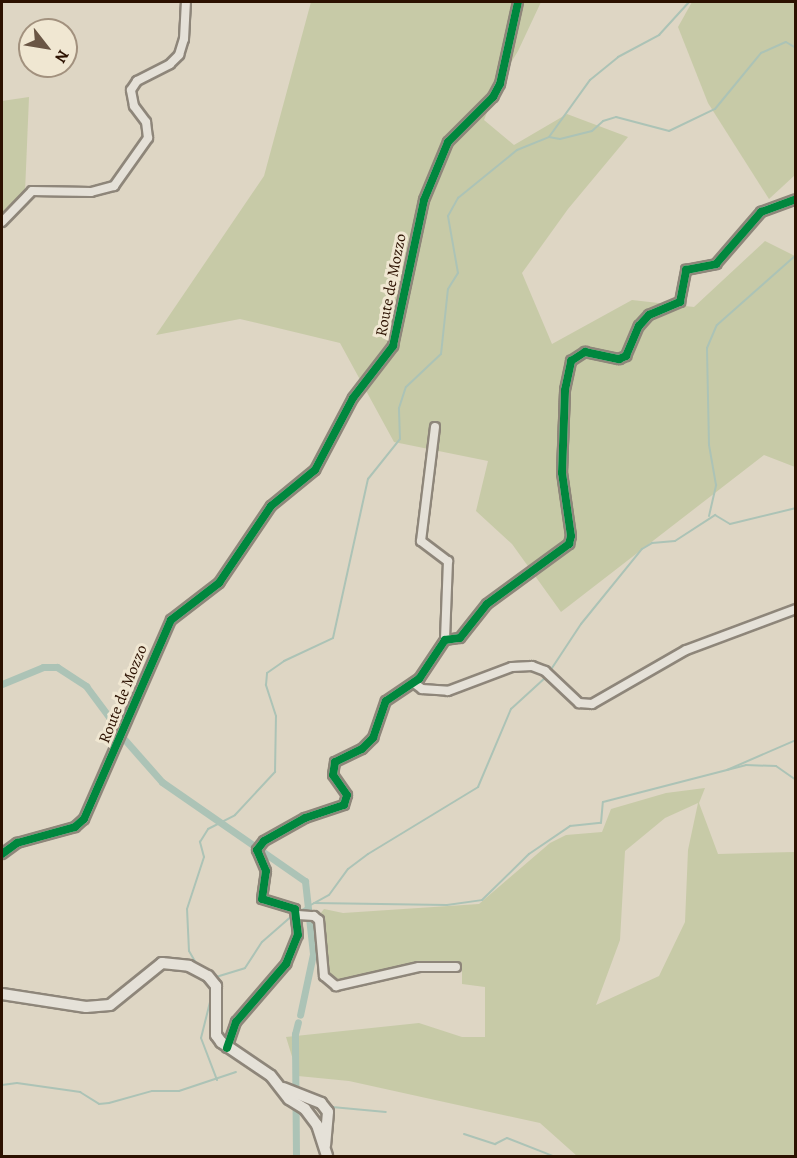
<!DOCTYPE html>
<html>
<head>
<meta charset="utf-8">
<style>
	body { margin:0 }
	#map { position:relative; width:797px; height:1158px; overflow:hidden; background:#ded6c4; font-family:Alegreya,serif }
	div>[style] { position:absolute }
	.green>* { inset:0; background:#c7caa7 }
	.stream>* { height:2px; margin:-1px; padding:0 1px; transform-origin:1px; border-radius:1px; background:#acc3b6 }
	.canal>* { height:7px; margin:-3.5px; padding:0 3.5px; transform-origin:3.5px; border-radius:3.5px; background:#acc3b6 }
	.roads { filter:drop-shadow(2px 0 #8e867a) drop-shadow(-2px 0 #8e867a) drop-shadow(0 2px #8e867a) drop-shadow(0 -2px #8e867a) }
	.minor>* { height:8px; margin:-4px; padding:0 4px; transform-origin:4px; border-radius:4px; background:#e5e1d8 }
	.tertiary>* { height:10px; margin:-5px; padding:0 5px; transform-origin:5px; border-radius:5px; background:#e5e1d8 }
	.cycleway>* { height:8px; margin:-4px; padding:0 4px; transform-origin:4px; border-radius:4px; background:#00873e }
	span { translate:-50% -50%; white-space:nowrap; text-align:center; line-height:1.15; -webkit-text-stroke:6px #f0e7d2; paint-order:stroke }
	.street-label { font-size:16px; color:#2c1100 }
	.frame { position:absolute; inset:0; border:3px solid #2c1100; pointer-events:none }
	.north { position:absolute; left:18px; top:18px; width:60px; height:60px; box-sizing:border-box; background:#f0e7d2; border:2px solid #a2917e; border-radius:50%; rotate:121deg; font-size:16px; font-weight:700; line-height:24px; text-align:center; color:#2c1100 }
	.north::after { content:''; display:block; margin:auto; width:21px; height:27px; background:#6a5645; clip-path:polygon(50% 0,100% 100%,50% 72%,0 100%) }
</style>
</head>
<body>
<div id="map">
	<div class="green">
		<i style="clip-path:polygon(311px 2px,541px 2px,518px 51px,498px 84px,484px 120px,514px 145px,567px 114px,628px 137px,568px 209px,522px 273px,552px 344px,632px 300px,694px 307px,765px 241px,795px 256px,795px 467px,764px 455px,561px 612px,512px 544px,476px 511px,488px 461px,394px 442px,340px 343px,240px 319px,156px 335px,264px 176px)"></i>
		<i style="clip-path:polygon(692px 2px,795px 2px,795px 175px,769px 199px,708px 103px,678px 27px)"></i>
		<i style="clip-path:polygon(29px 97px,25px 192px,2px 219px,2px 101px)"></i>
		<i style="clip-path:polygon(evenodd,705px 788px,699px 803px,718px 854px,795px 852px,795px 1156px,577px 1156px,540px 1123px,349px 1081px,298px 1076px,286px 1037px,419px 1023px,462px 1037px,485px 1037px,485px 987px,462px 984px,462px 965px,434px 963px,341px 980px,327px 975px,325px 924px,320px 914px,324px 909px,343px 913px,479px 904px,550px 843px,566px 835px,602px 832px,611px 809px,666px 793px,705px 788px,698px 803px,688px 850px,685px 922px,659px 976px,596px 1005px,620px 940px,625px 851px,665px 818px,698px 803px)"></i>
	</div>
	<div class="stream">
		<i style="left:549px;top:137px;width:70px;rotate:-54.3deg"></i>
		<i style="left:590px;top:80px;width:36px;rotate:-39deg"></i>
		<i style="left:618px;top:57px;width:47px;rotate:-28.2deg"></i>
		<i style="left:659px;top:35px;width:45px;rotate:-47.7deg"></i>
		<i style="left:709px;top:516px;width:32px;rotate:-77deg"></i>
		<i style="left:716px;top:485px;width:41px;rotate:-99.9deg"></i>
		<i style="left:709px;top:445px;width:97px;rotate:-91.2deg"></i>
		<i style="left:707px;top:348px;width:25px;rotate:-67deg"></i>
		<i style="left:717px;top:325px;width:106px;rotate:-41.5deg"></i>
		<i style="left:550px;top:671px;width:56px;rotate:-56.6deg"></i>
		<i style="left:581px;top:624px;width:97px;rotate:-50.9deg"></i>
		<i style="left:642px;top:549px;width:12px;rotate:-31deg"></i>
		<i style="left:652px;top:543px;width:23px;rotate:-5deg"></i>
		<i style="left:675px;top:541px;width:48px;rotate:-33deg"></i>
		<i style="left:715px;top:515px;width:17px;rotate:31deg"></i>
		<i style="left:730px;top:524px;width:68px;rotate:-13.6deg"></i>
		<i style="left:727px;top:770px;width:75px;rotate:-23.5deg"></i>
		<i style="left:314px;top:903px;width:133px;rotate:0.9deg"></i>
		<i style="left:447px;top:905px;width:35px;rotate:-8deg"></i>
		<i style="left:482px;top:900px;width:66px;rotate:-44.4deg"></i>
		<i style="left:529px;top:854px;width:50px;rotate:-34.3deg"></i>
		<i style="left:570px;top:826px;width:31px;rotate:-6deg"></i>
		<i style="left:601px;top:823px;width:21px;rotate:-85deg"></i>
		<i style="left:603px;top:802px;width:148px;rotate:-14.5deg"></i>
		<i style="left:746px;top:765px;width:30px;rotate:2deg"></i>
		<i style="left:776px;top:766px;width:24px;rotate:35deg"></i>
		<i style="left:298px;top:912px;width:35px;rotate:-29deg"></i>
		<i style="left:329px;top:895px;width:32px;rotate:-54deg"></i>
		<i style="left:348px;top:869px;width:25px;rotate:-37deg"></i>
		<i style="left:368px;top:854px;width:129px;rotate:-31.3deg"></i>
		<i style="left:478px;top:787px;width:85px;rotate:-67.1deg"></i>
		<i style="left:511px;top:709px;width:49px;rotate:-42.5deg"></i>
		<i style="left:210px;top:971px;width:16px;rotate:-150deg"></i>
		<i style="left:196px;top:963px;width:14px;rotate:-120deg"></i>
		<i style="left:189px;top:951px;width:42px;rotate:-92.7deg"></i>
		<i style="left:187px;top:909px;width:55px;rotate:-71.9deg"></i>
		<i style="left:204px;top:857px;width:16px;rotate:-105deg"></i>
		<i style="left:200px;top:842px;width:15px;rotate:-58deg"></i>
		<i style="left:208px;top:829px;width:30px;rotate:-27deg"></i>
		<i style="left:235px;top:815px;width:59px;rotate:-47.1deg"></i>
		<i style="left:275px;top:772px;width:56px;rotate:-89deg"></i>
		<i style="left:276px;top:716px;width:33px;rotate:-108deg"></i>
		<i style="left:266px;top:685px;width:12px;rotate:-85deg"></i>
		<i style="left:267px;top:673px;width:21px;rotate:-35deg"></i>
		<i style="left:284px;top:661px;width:54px;rotate:-25.1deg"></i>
		<i style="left:333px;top:638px;width:163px;rotate:-77.6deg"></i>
		<i style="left:368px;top:479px;width:51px;rotate:-51.3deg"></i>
		<i style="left:400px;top:439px;width:31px;rotate:-92deg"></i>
		<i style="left:399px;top:408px;width:22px;rotate:-72deg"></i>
		<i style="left:406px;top:387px;width:48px;rotate:-43.3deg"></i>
		<i style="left:441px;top:354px;width:65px;rotate:-83.9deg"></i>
		<i style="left:448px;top:289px;width:19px;rotate:-58deg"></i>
		<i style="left:458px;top:273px;width:58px;rotate:-100deg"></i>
		<i style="left:448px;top:216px;width:21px;rotate:-61deg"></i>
		<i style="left:458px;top:198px;width:76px;rotate:-39.1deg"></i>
		<i style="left:517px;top:150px;width:35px;rotate:-22deg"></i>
		<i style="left:549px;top:137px;width:11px;rotate:10deg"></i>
		<i style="left:560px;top:139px;width:33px;rotate:-14deg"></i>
		<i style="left:592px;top:131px;width:15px;rotate:-42deg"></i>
		<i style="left:603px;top:121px;width:14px;rotate:-17deg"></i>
		<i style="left:616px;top:117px;width:55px;rotate:14.8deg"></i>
		<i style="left:669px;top:131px;width:51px;rotate:-25.6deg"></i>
		<i style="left:715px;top:109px;width:72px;rotate:-50.6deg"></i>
		<i style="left:761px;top:53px;width:27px;rotate:-24deg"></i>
		<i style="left:786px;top:42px;width:12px;rotate:31deg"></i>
		<i style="left:216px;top:977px;width:30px;rotate:-17deg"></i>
		<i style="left:245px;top:968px;width:31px;rotate:-57deg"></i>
		<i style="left:262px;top:942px;width:41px;rotate:-41.1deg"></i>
		<i style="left:211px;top:998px;width:41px;rotate:104deg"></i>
		<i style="left:201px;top:1038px;width:45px;rotate:69.1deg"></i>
		<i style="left:2px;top:1085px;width:15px;rotate:-8deg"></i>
		<i style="left:17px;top:1083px;width:64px;rotate:8.1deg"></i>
		<i style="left:80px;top:1092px;width:22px;rotate:32deg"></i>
		<i style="left:99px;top:1104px;width:10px;rotate:-6deg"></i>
		<i style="left:109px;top:1103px;width:45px;rotate:-15.6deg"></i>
		<i style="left:152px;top:1091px;width:27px"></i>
		<i style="left:179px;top:1091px;width:60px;rotate:-18.4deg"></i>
		<i style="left:332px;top:1107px;width:54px;rotate:5.3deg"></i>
		<i style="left:464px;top:1134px;width:33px;rotate:18deg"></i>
		<i style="left:495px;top:1144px;width:13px;rotate:-27deg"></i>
		<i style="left:507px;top:1138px;width:49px;rotate:21.4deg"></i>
	</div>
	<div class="canal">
		<i style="left:2px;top:684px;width:44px;rotate:-22.5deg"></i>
		<i style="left:43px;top:667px;width:14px"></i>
		<i style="left:57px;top:667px;width:35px;rotate:33deg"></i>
		<i style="left:86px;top:686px;width:54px;rotate:53.3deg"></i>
		<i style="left:125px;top:740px;width:56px;rotate:48.6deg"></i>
		<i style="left:162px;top:782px;width:174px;rotate:34.7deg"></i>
		<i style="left:305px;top:881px;width:73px;rotate:83.7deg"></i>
		<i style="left:313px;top:954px;width:62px;rotate:102deg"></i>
		<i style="left:296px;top:1156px;width:122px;rotate:-90.5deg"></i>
		<i style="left:295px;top:1034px;width:12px;rotate:-76deg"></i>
	</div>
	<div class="roads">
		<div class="minor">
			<i style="left:2px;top:222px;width:43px;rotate:-45.9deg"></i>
			<i style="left:32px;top:191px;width:59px;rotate:1deg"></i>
			<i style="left:91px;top:192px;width:24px;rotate:-15deg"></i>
			<i style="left:114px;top:186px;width:59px;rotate:-54.7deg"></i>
			<i style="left:148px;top:138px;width:16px;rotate:-97deg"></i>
			<i style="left:146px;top:122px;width:20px;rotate:-127deg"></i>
			<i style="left:134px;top:106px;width:16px;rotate:-101deg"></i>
			<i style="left:131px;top:90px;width:11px;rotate:-56deg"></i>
			<i style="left:137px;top:81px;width:37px;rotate:-27deg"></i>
			<i style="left:170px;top:64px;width:13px;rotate:-45deg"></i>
			<i style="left:179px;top:55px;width:17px;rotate:-73deg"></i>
			<i style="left:184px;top:39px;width:37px;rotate:-87deg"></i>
			<i style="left:435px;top:427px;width:115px;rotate:97deg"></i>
			<i style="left:421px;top:541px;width:34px;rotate:37deg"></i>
			<i style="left:448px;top:561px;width:79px;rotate:92.2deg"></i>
			<i style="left:414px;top:683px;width:10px;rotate:37deg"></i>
			<i style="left:422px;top:689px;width:26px;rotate:4deg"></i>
			<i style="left:448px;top:691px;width:68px;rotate:-20.6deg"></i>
			<i style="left:512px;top:667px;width:20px;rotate:-3deg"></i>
			<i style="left:532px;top:666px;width:14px;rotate:21deg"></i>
			<i style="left:545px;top:671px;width:47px;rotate:43.3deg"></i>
			<i style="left:579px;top:703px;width:13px;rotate:4deg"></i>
			<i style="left:592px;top:704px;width:108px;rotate:-29.9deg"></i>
			<i style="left:686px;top:650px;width:117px;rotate:-20.4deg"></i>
			<i style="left:2px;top:854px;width:19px;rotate:-36deg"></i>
			<i style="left:17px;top:843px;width:60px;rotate:-15.4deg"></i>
			<i style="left:75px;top:827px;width:12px;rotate:-42deg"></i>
			<i style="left:84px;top:819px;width:217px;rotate:-66.4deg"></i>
			<i style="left:171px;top:620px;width:61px;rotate:-37.6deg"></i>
			<i style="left:219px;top:583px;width:93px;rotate:-56deg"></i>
			<i style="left:271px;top:506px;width:57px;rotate:-39.3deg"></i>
			<i style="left:315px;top:470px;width:81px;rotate:-62.2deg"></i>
			<i style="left:353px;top:398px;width:66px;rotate:-52.4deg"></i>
			<i style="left:393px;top:346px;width:149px;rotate:-78deg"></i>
			<i style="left:424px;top:200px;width:63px;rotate:-67.5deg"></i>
			<i style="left:448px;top:142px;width:64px;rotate:-45deg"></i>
			<i style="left:493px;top:97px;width:15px;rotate:-62deg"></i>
			<i style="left:500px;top:84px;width:84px;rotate:-77.6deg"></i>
			<i style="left:298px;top:915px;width:16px;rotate:4deg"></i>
			<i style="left:314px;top:916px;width:6px;rotate:39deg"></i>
			<i style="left:319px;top:920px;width:56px;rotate:84.9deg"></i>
			<i style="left:324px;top:976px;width:16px;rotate:40deg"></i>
			<i style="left:336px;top:986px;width:85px;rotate:-12.9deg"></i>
			<i style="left:419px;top:967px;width:37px"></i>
			<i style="left:227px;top:1048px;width:28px;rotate:-71deg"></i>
			<i style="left:236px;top:1022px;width:77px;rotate:-49.2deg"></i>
			<i style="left:286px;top:964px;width:31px;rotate:-68deg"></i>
			<i style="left:298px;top:935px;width:26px;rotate:-97deg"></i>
			<i style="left:295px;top:909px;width:34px;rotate:-163deg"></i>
			<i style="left:262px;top:899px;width:28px;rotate:-82deg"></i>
			<i style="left:266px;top:871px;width:23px;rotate:-113deg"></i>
			<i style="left:257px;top:850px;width:11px;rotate:-52deg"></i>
			<i style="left:264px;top:841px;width:47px;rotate:-29.3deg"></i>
			<i style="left:305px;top:818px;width:41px;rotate:-18.4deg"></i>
			<i style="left:344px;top:805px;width:10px;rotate:-73deg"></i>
			<i style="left:347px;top:795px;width:24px;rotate:-125deg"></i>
			<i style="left:333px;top:775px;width:13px;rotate:-81deg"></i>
			<i style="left:335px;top:762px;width:30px;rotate:-26deg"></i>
			<i style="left:362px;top:749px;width:16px;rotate:-45deg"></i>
			<i style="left:373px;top:738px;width:39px;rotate:-71deg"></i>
			<i style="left:386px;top:701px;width:40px;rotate:-34deg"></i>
			<i style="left:419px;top:679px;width:47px;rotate:-56.3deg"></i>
			<i style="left:445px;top:640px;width:15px;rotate:-8deg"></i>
			<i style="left:460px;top:638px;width:43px;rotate:-51.5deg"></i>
			<i style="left:487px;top:604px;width:102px;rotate:-36.2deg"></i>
			<i style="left:569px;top:544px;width:8px;rotate:-76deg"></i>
			<i style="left:571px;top:536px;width:64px;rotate:-98.1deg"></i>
			<i style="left:562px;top:473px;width:83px;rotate:-87.9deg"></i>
			<i style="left:565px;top:390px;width:30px;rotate:-78deg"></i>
			<i style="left:571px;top:361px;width:17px;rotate:-33deg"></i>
			<i style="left:585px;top:352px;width:35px;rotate:12deg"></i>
			<i style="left:619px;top:359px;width:8px;rotate:-23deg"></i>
			<i style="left:626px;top:356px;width:33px;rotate:-67deg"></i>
			<i style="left:639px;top:326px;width:15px;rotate:-48deg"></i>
			<i style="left:649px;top:315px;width:34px;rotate:-23deg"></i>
			<i style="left:680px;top:302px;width:33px;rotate:-79deg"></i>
			<i style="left:686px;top:270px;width:31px;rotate:-11deg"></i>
			<i style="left:716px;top:264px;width:69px;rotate:-49.1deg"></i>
			<i style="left:761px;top:212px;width:37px;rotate:-20deg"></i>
		</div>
		<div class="tertiary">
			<i style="left:2px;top:994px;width:85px;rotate:8.8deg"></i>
			<i style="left:86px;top:1007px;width:24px;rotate:-5deg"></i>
			<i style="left:110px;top:1005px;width:67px;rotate:-38.9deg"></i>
			<i style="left:162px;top:963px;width:27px;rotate:6deg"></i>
			<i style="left:189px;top:966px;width:21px;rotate:28deg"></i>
			<i style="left:208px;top:976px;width:13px;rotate:51deg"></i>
			<i style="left:216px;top:986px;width:49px;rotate:90deg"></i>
			<i style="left:216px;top:1035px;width:9px;rotate:54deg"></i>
			<i style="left:221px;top:1042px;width:60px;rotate:34.2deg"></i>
			<i style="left:271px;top:1076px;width:29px;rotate:52deg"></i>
			<i style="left:289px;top:1099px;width:19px;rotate:32deg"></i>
			<i style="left:305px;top:1109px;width:20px;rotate:53deg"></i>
			<i style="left:317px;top:1125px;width:33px;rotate:72deg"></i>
			<i style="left:283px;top:1088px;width:41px;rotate:21.5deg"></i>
			<i style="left:321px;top:1103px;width:11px;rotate:52deg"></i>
			<i style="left:328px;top:1112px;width:33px;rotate:95deg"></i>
		</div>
	</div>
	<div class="cycleway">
		<i style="left:2px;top:854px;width:19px;rotate:-36deg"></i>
		<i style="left:17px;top:843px;width:60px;rotate:-15.4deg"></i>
		<i style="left:75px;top:827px;width:12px;rotate:-42deg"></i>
		<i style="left:84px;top:819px;width:217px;rotate:-66.4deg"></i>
		<i style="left:171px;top:620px;width:61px;rotate:-37.6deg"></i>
		<i style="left:219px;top:583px;width:93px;rotate:-56deg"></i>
		<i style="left:271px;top:506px;width:57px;rotate:-39.3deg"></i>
		<i style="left:315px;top:470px;width:81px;rotate:-62.2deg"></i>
		<i style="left:353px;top:398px;width:66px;rotate:-52.4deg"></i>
		<i style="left:393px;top:346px;width:149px;rotate:-78deg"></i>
		<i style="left:424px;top:200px;width:63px;rotate:-67.5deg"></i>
		<i style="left:448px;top:142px;width:64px;rotate:-45deg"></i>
		<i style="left:493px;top:97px;width:15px;rotate:-62deg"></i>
		<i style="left:500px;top:84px;width:84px;rotate:-77.6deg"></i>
		<i style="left:227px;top:1048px;width:28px;rotate:-71deg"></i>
		<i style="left:236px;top:1022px;width:77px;rotate:-49.2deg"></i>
		<i style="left:286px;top:964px;width:31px;rotate:-68deg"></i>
		<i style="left:298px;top:935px;width:26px;rotate:-97deg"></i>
		<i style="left:295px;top:909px;width:34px;rotate:-163deg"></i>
		<i style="left:262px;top:899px;width:28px;rotate:-82deg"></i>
		<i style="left:266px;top:871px;width:23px;rotate:-113deg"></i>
		<i style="left:257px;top:850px;width:11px;rotate:-52deg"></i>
		<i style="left:264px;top:841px;width:47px;rotate:-29.3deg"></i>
		<i style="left:305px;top:818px;width:41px;rotate:-18.4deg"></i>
		<i style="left:344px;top:805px;width:10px;rotate:-73deg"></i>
		<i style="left:347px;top:795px;width:24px;rotate:-125deg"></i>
		<i style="left:333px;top:775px;width:13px;rotate:-81deg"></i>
		<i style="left:335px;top:762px;width:30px;rotate:-26deg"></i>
		<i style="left:362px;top:749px;width:16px;rotate:-45deg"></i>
		<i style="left:373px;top:738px;width:39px;rotate:-71deg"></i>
		<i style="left:386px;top:701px;width:40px;rotate:-34deg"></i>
		<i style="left:419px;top:679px;width:47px;rotate:-56.3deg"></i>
		<i style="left:445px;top:640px;width:15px;rotate:-8deg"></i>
		<i style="left:460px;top:638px;width:43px;rotate:-51.5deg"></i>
		<i style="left:487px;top:604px;width:102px;rotate:-36.2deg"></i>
		<i style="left:569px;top:544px;width:8px;rotate:-76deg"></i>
		<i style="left:571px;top:536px;width:64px;rotate:-98.1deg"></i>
		<i style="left:562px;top:473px;width:83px;rotate:-87.9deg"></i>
		<i style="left:565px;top:390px;width:30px;rotate:-78deg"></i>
		<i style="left:571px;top:361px;width:17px;rotate:-33deg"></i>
		<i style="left:585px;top:352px;width:35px;rotate:12deg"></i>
		<i style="left:619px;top:359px;width:8px;rotate:-23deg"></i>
		<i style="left:626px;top:356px;width:33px;rotate:-67deg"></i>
		<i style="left:639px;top:326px;width:15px;rotate:-48deg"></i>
		<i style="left:649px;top:315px;width:34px;rotate:-23deg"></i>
		<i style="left:680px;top:302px;width:33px;rotate:-79deg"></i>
		<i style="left:686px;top:270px;width:31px;rotate:-11deg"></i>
		<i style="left:716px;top:264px;width:69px;rotate:-49.1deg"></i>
		<i style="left:761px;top:212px;width:37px;rotate:-20deg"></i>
	</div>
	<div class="street-label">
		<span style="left:391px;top:285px;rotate:-79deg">Route de Mozzo</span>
		<span style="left:123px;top:694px;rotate:-68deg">Route de Mozzo</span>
	</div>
	<div class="frame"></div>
	<div class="north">N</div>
</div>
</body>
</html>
